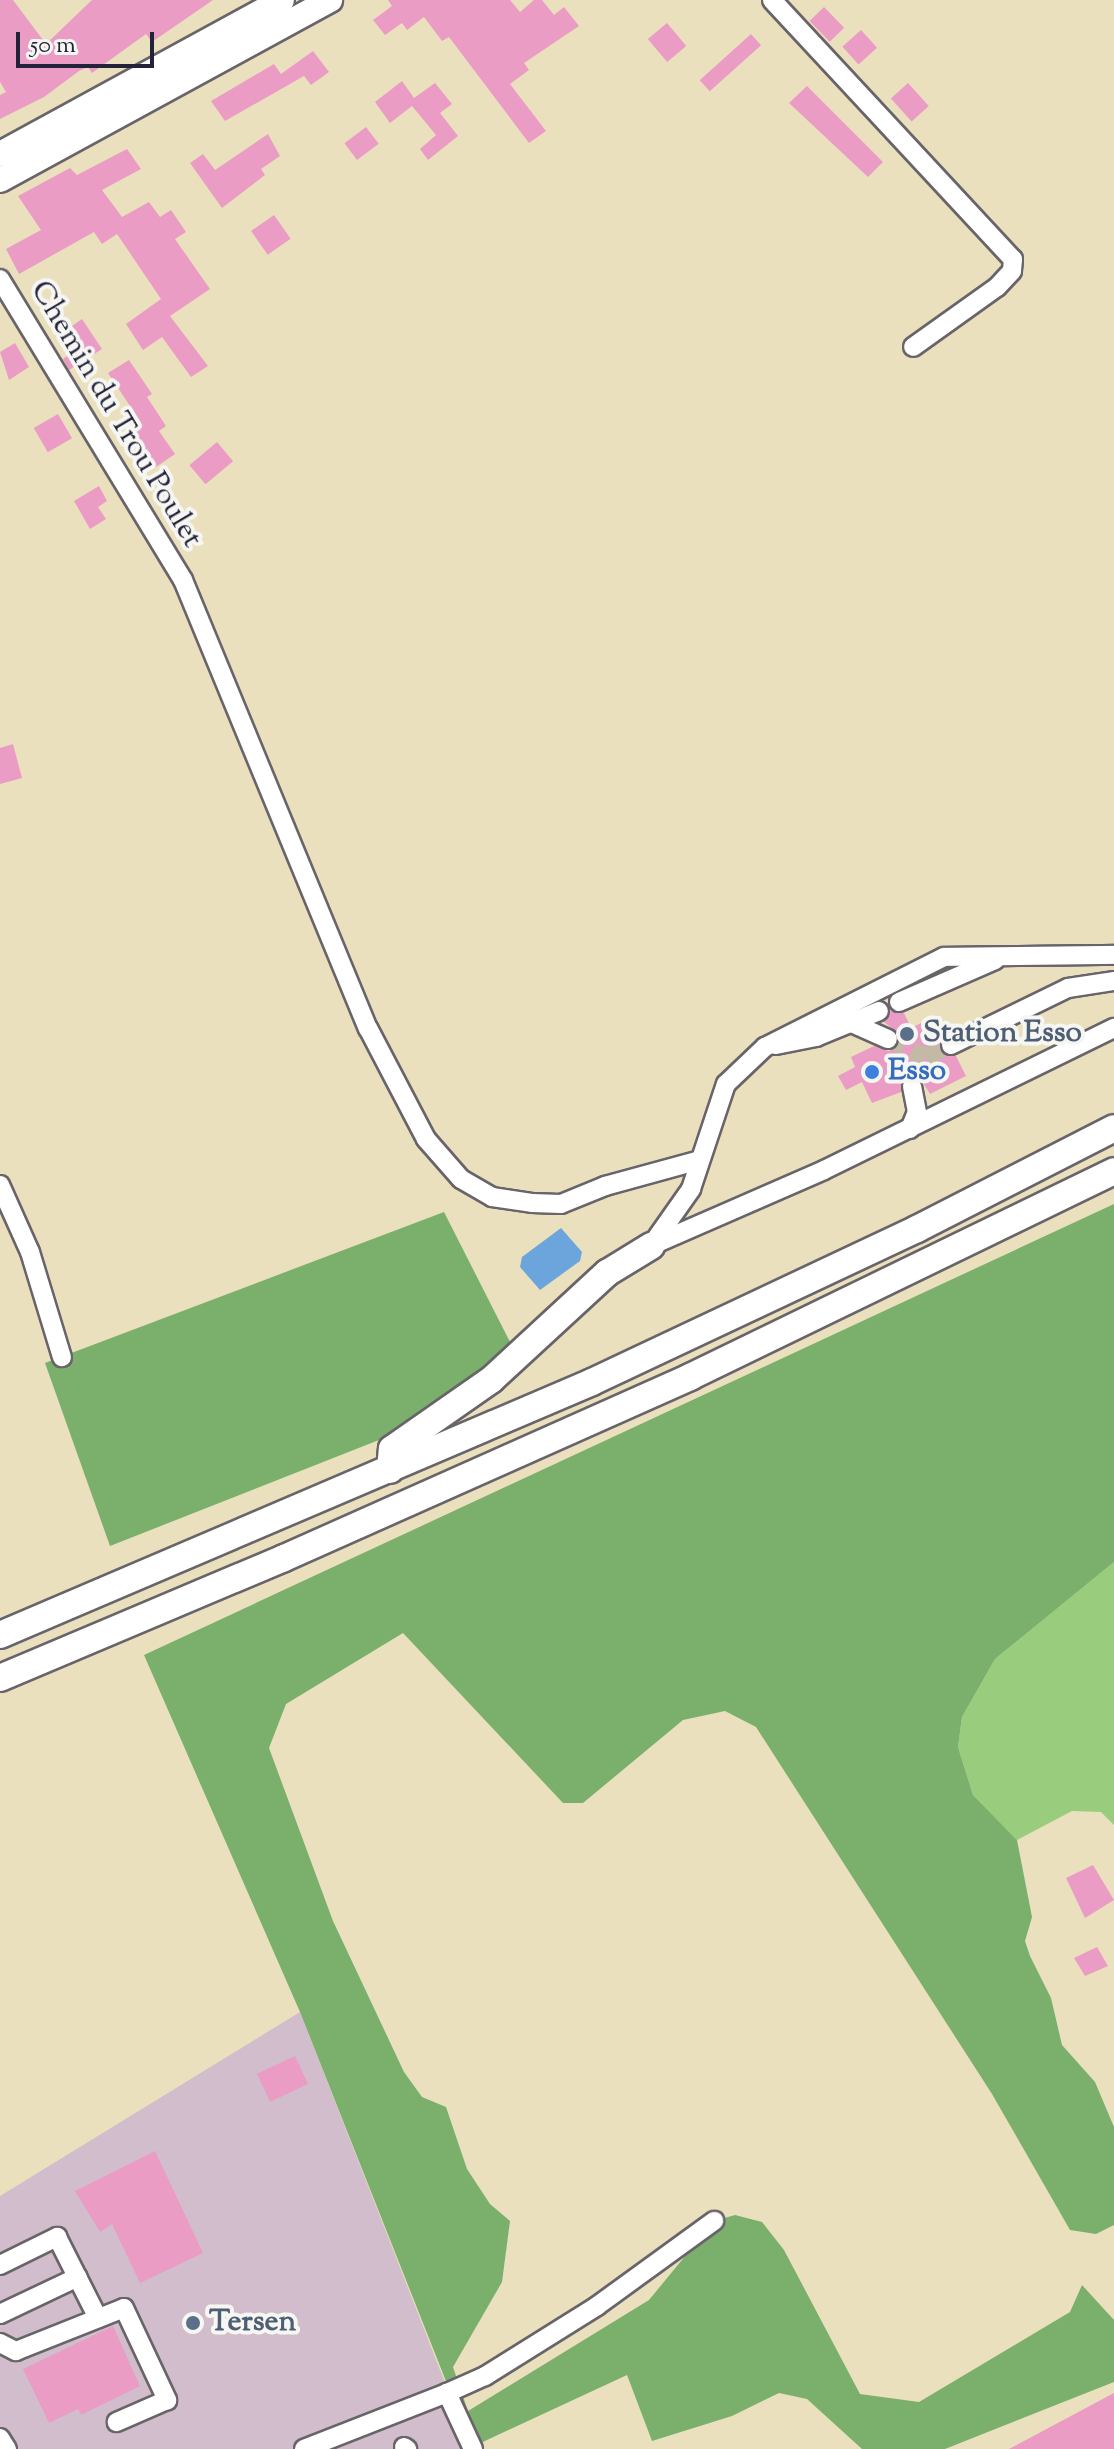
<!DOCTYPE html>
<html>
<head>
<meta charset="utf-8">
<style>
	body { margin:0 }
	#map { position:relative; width:1114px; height:2449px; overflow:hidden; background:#eae0be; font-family:"Sorts Mill Goudy",serif }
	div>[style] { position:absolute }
	.industrial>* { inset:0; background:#d1bdcb }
	.green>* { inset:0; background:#99cc7d }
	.forest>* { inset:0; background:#7ab06c }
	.water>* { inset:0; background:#6ca5dc }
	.building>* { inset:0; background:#ea9cc5; transform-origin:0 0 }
	.minor-tunnel>* { height:18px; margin-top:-9px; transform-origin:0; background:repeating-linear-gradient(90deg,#c2baa4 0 18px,transparent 0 27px) }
	.roads { filter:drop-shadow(2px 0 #686469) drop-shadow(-2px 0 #686469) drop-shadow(0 2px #686469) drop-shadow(0 -2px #686469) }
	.minor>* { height:18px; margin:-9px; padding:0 9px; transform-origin:9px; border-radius:9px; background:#fff }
	.major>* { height:24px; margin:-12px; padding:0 12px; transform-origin:12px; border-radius:12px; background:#fff }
	.highway>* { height:26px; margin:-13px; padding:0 13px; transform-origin:13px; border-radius:13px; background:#fff }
	.dots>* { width:22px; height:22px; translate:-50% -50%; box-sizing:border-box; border:4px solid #f6f6f2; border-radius:50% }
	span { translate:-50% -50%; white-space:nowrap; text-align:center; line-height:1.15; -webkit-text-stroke:8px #f6f6f2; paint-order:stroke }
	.street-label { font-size:30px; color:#22223b }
	.service-label { font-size:30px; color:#4e5e75; font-weight:700 }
	.left { translate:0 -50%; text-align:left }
	.shop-label { font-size:30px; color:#366cbe; font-weight:700 }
	.scale { position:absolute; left:16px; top:32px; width:138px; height:36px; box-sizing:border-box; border:4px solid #22223b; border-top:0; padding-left:10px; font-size:24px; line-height:28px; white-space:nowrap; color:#22223b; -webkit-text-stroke:6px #f6f6f2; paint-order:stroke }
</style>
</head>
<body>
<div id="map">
	<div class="industrial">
		<i style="clip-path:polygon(300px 2012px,471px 2449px,7px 2449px,0 2438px,0 2196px)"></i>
	</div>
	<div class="green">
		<i style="clip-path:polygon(1114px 1562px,1114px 1825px,1101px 1812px,1072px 1811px,1017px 1840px,973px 1795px,958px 1747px,962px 1717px,995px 1659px)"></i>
	</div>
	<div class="forest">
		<i style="clip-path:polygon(1114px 1204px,1114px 1562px,995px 1659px,962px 1717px,958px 1747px,973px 1795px,1017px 1840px,1032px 1917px,1025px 1941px,1030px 1956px,1051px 1998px,1062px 2045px,1095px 2082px,1114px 2127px,1114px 2225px,1096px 2234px,1070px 2230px,992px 2094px,756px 1727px,725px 1711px,683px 1720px,583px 1803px,563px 1803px,403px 1633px,286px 1704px,269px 1748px,333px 1921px,404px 2072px,422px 2097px,446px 2107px,467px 2169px,490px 2204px,510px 2221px,502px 2282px,453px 2367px,468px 2411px,649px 2300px,714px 2221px,735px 2215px,762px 2222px,784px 2250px,860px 2394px,919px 2402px,1070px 2312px,1082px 2285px,1114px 2320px,1114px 2382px,945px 2449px,862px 2449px,807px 2399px,779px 2393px,732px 2416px,652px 2441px,627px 2375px,472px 2447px,300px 2012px,144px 1655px)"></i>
		<i style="clip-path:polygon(444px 1212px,512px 1346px,384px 1438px,110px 1546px,45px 1363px)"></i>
	</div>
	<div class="water">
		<i style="clip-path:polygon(561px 1228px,582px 1252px,580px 1261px,540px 1290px,520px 1267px,522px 1257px)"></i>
	</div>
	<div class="building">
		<i style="clip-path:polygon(0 0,13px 0,46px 44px,92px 0,213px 0,152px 42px,146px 34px,92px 73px,88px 67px,79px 71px,44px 97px,0 119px,0 95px,6px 92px,0 82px)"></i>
		<i style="clip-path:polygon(388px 0,510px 0,520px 12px,534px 0,542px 0,554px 15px,564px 7px,579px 26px,524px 63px,529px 70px,510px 84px,546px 131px,529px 143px,449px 37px,442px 41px,424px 17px,407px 30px,402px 23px,385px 35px,373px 20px,392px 6px)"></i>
		<i style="left:824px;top:7px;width:29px;height:20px;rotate:46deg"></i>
		<i style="left:667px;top:23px;width:30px;height:25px;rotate:50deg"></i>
		<i style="left:861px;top:30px;width:24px;height:25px;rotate:48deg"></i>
		<i style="left:751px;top:34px;width:15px;height:69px;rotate:48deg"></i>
		<i style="clip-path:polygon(313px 51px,329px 72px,311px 85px,304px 76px,225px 121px,211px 101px,274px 64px,281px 74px)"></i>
		<i style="clip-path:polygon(402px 81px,414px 98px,435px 83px,452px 104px,440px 113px,458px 136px,428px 160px,420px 149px,436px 135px,412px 106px,390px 123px,375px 102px)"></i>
		<i style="left:908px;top:83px;width:31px;height:23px;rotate:48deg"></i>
		<i style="clip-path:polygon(807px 86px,883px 162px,868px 177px,789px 103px)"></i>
		<i style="left:366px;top:127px;width:21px;height:27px;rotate:53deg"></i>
		<i style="clip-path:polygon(268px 134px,280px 156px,261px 169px,265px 175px,222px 208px,190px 163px,203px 154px,215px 170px)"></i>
		<i style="clip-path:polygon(127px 149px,141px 169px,102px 190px,122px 217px,149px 202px,160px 217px,171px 210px,186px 232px,175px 239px,210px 289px,170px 316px,208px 366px,191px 377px,162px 337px,143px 350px,126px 324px,161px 299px,117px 234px,102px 244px,94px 232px,19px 274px,6px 249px,41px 230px,18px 196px,70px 168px,77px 175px)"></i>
		<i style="left:274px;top:215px;width:29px;height:28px;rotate:55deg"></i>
		<i style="clip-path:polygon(82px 319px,102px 349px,69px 370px,63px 359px,77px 349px,65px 331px)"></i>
		<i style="clip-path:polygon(15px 343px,29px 367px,9px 380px,0 352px)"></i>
		<i style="clip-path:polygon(129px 360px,152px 394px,147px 397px,166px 426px,159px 431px,175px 454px,156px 467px,122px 411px,130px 406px,108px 373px)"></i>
		<i style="left:58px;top:414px;width:28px;height:28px;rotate:60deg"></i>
		<i style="left:217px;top:442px;width:25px;height:36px;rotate:50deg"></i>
		<i style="clip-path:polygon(99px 486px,107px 501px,98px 507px,106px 519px,90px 529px,74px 501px)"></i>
		<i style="clip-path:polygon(13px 744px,22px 778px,0 784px,0 748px)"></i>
		<i style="clip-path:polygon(891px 1010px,904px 1013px,911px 1028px,937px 1015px,946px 1034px,940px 1050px,956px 1056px,966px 1076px,930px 1094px,920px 1078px,909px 1074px,901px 1081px,901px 1092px,872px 1103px,862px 1082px,846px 1090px,838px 1076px,855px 1067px,851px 1057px,874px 1046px,889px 1051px,899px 1045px,898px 1033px,884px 1022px)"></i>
		<i style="clip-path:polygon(1093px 1865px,1114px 1900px,1085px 1918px,1066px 1878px)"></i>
		<i style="clip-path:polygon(1097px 1947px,1108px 1966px,1085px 1976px,1074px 1958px)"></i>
		<i style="left:295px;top:2056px;width:31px;height:42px;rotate:65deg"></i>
		<i style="clip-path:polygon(155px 2151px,203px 2253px,140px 2283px,112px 2224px,100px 2232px,75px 2191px)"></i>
		<i style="clip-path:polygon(113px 2326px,140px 2386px,81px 2415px,78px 2409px,49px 2423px,23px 2369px)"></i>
		<i style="clip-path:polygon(1114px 2393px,1114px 2449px,1009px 2449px)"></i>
	</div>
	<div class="minor-tunnel">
		<i style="left:888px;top:1039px;width:41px;rotate:25.9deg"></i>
		<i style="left:925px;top:1057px;width:29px;rotate:-25deg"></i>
	</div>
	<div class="roads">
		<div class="minor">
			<i style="left:772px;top:0;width:354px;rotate:47.1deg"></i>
			<i style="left:1013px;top:259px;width:12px;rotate:95deg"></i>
			<i style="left:1012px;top:271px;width:22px;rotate:133deg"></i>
			<i style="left:997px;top:287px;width:103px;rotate:144.5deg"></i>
			<i style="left:0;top:279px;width:352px;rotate:58.7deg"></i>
			<i style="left:183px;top:580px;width:485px;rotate:67.6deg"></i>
			<i style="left:368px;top:1028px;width:125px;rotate:62.4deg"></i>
			<i style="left:426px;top:1139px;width:53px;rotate:48.8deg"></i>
			<i style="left:461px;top:1179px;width:36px;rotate:30deg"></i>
			<i style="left:492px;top:1197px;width:40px;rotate:8.5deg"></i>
			<i style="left:532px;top:1203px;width:29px;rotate:2deg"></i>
			<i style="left:561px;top:1204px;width:48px;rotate:-22.2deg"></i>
			<i style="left:605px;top:1186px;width:98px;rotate:-15.3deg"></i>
			<i style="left:899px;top:1002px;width:105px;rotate:-23.6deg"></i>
			<i style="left:854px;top:1024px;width:37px;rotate:24deg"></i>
			<i style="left:776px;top:1045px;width:41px;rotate:-11.3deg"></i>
			<i style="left:816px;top:1037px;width:68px;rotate:-22.4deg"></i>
			<i style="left:951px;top:1045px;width:130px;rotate:-26deg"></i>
			<i style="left:1068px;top:988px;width:47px;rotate:-8.7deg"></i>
			<i style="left:910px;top:1129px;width:18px;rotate:-68deg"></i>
			<i style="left:917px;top:1112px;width:26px;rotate:-101deg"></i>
			<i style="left:0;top:1185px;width:73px;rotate:65.9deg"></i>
			<i style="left:30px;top:1252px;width:110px;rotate:73.1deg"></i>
			<i style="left:657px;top:1243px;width:182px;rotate:-23.6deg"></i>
			<i style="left:824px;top:1170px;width:323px;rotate:-26.1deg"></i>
			<i style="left:651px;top:1246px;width:70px;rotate:-54.9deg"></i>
			<i style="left:691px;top:1189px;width:111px;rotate:-71.6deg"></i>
			<i style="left:726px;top:1084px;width:54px;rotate:-43.5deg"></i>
			<i style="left:765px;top:1047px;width:200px;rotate:-26.7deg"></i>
			<i style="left:944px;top:957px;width:170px;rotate:-0.7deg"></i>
			<i style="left:0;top:2265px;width:64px;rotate:-26.2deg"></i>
			<i style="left:57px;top:2237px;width:91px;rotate:63.2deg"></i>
			<i style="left:0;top:2314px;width:86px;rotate:-25.4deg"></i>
			<i style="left:0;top:2343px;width:18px;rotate:27deg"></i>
			<i style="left:16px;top:2351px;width:116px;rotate:-21.7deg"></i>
			<i style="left:124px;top:2308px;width:102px;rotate:64.9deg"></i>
			<i style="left:167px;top:2400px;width:55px;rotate:156.3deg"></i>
			<i style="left:0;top:2438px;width:13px;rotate:58deg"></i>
			<i style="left:404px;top:2447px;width:4px;rotate:34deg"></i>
			<i style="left:304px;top:2449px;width:154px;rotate:-21.4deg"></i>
			<i style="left:473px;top:2449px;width:62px;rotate:-114.9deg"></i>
			<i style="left:447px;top:2393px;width:42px;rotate:-24.1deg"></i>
			<i style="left:485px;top:2376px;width:132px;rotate:-32deg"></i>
			<i style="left:597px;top:2306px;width:145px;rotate:-36deg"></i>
		</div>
		<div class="major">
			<i style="left:0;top:154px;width:321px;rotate:-28.6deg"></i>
			<i style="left:0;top:180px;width:376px;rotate:-28.6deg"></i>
		</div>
		<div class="highway">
			<i style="left:390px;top:1470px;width:21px;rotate:-85deg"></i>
			<i style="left:392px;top:1449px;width:121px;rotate:-34.9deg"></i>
			<i style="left:491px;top:1380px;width:158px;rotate:-42.7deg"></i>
			<i style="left:607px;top:1273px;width:52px;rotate:-31.5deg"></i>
			<i style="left:0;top:1635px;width:644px;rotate:-23.14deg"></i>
			<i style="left:592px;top:1382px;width:359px;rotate:-25.2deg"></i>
			<i style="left:917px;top:1229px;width:221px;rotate:-27.1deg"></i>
			<i style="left:0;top:1678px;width:308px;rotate:-22.9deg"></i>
			<i style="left:284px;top:1558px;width:445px;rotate:-24deg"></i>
			<i style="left:690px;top:1377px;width:471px;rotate:-25.9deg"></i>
		</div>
	</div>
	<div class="dots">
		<i style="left:907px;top:1034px;background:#5c6f8a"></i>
		<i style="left:872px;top:1072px;background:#3f7fe0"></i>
		<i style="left:193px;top:2323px;background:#5c6f8a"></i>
	</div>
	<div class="street-label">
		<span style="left:115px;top:415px;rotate:59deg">Chemin du Trou Poulet</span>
	</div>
	<div class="service-label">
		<span class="left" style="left:923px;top:1034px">Station Esso</span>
		<span class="left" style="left:209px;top:2323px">Tersen</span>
	</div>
	<div class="shop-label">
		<span class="left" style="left:888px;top:1072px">Esso</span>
	</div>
	<div class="scale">50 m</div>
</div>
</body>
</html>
